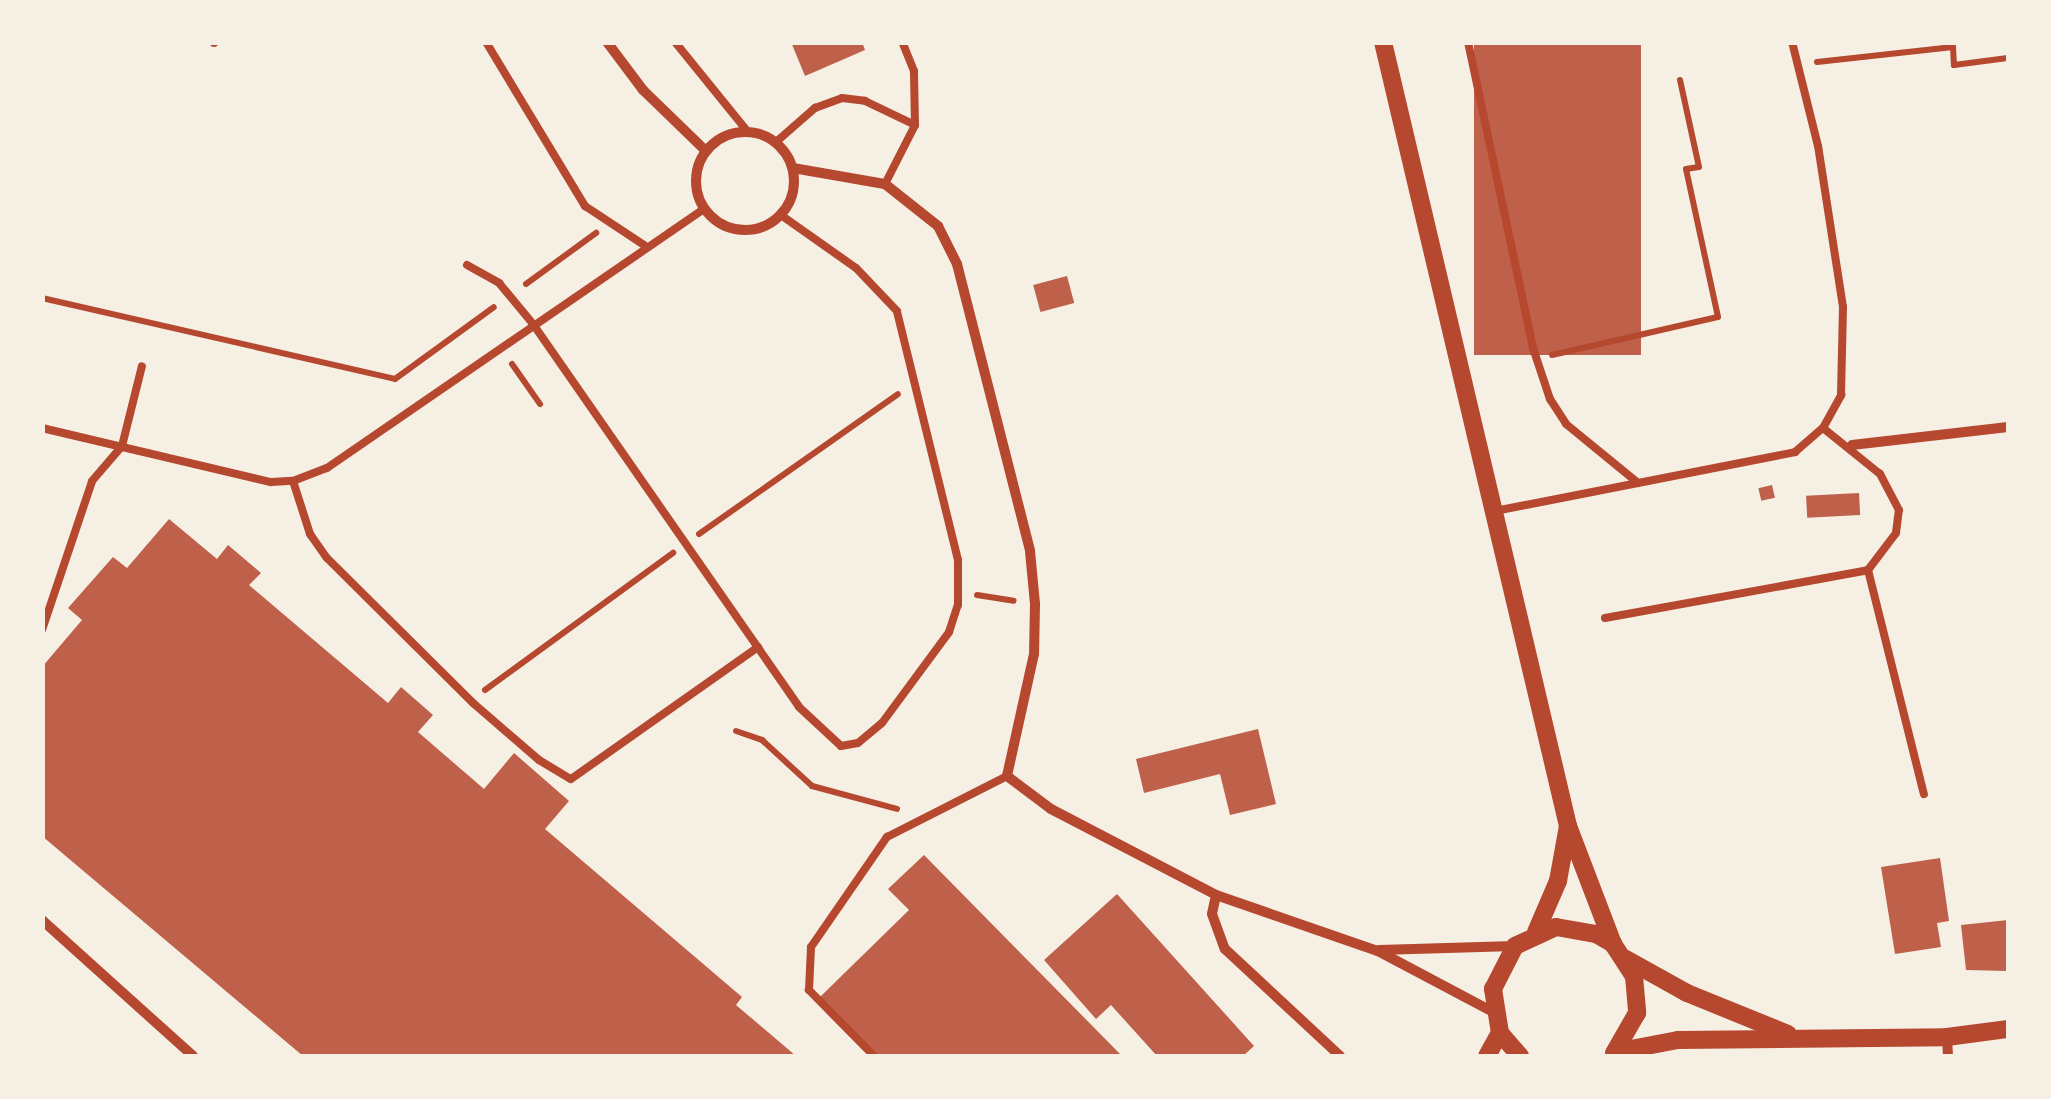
<!DOCTYPE html>
<html>
<head>
<meta charset="utf-8">
<style>
	body { margin:0 }
	#map { position:relative; width:2051px; height:1099px; overflow:hidden; background:#f6efe4; font-family:"Asap Condensed",sans-serif }
	div>[style] { position:absolute }
	.building>* { inset:0; background:#bf614a; transform-origin:0 0 }
	.path>* { height:6px; margin:-3px; padding:0 3px; transform-origin:3px; border-radius:3px; background:#b5482f }
	.service>* { height:8px; margin:-4px; padding:0 4px; transform-origin:4px; border-radius:4px; background:#b5482f }
	.minor>* { height:10px; margin:-5px; padding:0 5px; transform-origin:5px; border-radius:5px; background:#b5482f }
	.minor>.ring { margin:-5px; padding:0; box-sizing:content-box; background:none; border:10px solid #b5482f; border-radius:50% }
	.tertiary>* { height:18px; margin:-9px; padding:0 9px; transform-origin:9px; border-radius:9px; background:#b5482f }
	span { translate:-50% -50%; white-space:nowrap; text-align:center; line-height:1.15; -webkit-text-stroke:10px #f6efe4; paint-order:stroke }
	.frame { position:absolute; inset:0; border:45px solid #f6efe4; pointer-events:none }
</style>
</head>
<body>
<div id="map">
	<div class="building">
		<i style="clip-path:polygon(791px 42px,862px 42px,865px 50px,805px 76px)"></i>
		<i style="left:1474px;top:42px;width:167px;height:313px"></i>
		<i style="left:1067px;top:276px;width:28px;height:35px;rotate:75deg"></i>
		<i style="left:1772px;top:485px;width:13px;height:14px;rotate:77deg"></i>
		<i style="left:1859px;top:493px;width:22px;height:53px;rotate:87deg"></i>
		<i style="clip-path:polygon(169px 519px,217px 559px,228px 545px,261px 573px,249px 585px,388px 703px,401px 687px,433px 715px,418px 732px,484px 789px,514px 753px,569px 801px,545px 829px,742px 997px,736px 1005px,796px 1056px,303px 1056px,42px 836px,42px 667px,82px 620px,68px 608px,113px 557px,127px 568px)"></i>
		<i style="clip-path:polygon(1258px 729px,1276px 804px,1230px 815px,1220px 774px,1144px 793px,1136px 759px)"></i>
		<i style="clip-path:polygon(924px 855px,1122px 1056px,879px 1056px,820px 997px,909px 910px,888px 889px)"></i>
		<i style="clip-path:polygon(1940px 858px,1949px 921px,1937px 923px,1941px 947px,1895px 954px,1881px 867px)"></i>
		<i style="clip-path:polygon(1117px 894px,1254px 1046px,1243px 1056px,1157px 1056px,1111px 1005px,1096px 1019px,1044px 960px)"></i>
		<i style="clip-path:polygon(2008px 920px,2008px 971px,1966px 970px,1961px 925px)"></i>
	</div>
	<div class="path">
		<i style="left:1817px;top:62px;width:137px;rotate:-6.3deg"></i>
		<i style="left:1953px;top:47px;width:18px;rotate:87deg"></i>
		<i style="left:1954px;top:65px;width:54px;rotate:-7.4deg"></i>
		<i style="left:526px;top:284px;width:87px;rotate:-36.1deg"></i>
		<i style="left:42px;top:298px;width:362px;rotate:12.9deg"></i>
		<i style="left:395px;top:379px;width:122px;rotate:-36deg"></i>
		<i style="left:1552px;top:355px;width:170px;rotate:-12.9deg"></i>
		<i style="left:1718px;top:317px;width:151px;rotate:-102.2deg"></i>
		<i style="left:1686px;top:169px;width:13px;rotate:-9deg"></i>
		<i style="left:1699px;top:167px;width:89px;rotate:-102.3deg"></i>
		<i style="left:512px;top:364px;width:49px;rotate:55deg"></i>
		<i style="left:699px;top:534px;width:243px;rotate:-35.1deg"></i>
		<i style="left:977px;top:595px;width:37px;rotate:9deg"></i>
		<i style="left:485px;top:690px;width:233px;rotate:-36.1deg"></i>
		<i style="left:736px;top:731px;width:28px;rotate:19deg"></i>
		<i style="left:762px;top:740px;width:68px;rotate:42.6deg"></i>
		<i style="left:812px;top:786px;width:88px;rotate:15.1deg"></i>
	</div>
	<div class="service">
		<i style="left:486px;top:42px;width:192px;rotate:58.9deg"></i>
		<i style="left:585px;top:206px;width:71px;rotate:33.5deg"></i>
		<i style="left:675px;top:42px;width:114px;rotate:51deg"></i>
		<i style="left:1468px;top:42px;width:313px;rotate:78deg"></i>
		<i style="left:1533px;top:348px;width:54px;rotate:71.6deg"></i>
		<i style="left:1550px;top:399px;width:30px;rotate:57deg"></i>
		<i style="left:1566px;top:424px;width:93px;rotate:39.3deg"></i>
		<i style="left:214px;top:43px;width:1px;rotate:-90deg"></i>
		<i style="left:776px;top:142px;width:52px;rotate:-41.1deg"></i>
		<i style="left:815px;top:108px;width:29px;rotate:-20deg"></i>
		<i style="left:842px;top:98px;width:23px;rotate:7deg"></i>
		<i style="left:865px;top:101px;width:55px;rotate:25.6deg"></i>
		<i style="left:885px;top:184px;width:66px;rotate:-63deg"></i>
		<i style="left:915px;top:125px;width:54px;rotate:-91.1deg"></i>
		<i style="left:914px;top:71px;width:31px;rotate:-112deg"></i>
		<i style="left:467px;top:265px;width:37px;rotate:29deg"></i>
		<i style="left:499px;top:283px;width:53px;rotate:50.3deg"></i>
		<i style="left:533px;top:324px;width:466px;rotate:55.2deg"></i>
		<i style="left:799px;top:707px;width:57px;rotate:42.9deg"></i>
		<i style="left:841px;top:746px;width:17px;rotate:-10deg"></i>
		<i style="left:858px;top:743px;width:31px;rotate:-40deg"></i>
		<i style="left:882px;top:723px;width:113px;rotate:-53.6deg"></i>
		<i style="left:949px;top:632px;width:28px;rotate:-72deg"></i>
		<i style="left:958px;top:605px;width:45px;rotate:-90deg"></i>
		<i style="left:958px;top:560px;width:256px;rotate:-103.8deg"></i>
		<i style="left:897px;top:311px;width:59px;rotate:-133.6deg"></i>
		<i style="left:856px;top:268px;width:92px;rotate:-144.8deg"></i>
		<i style="left:42px;top:428px;width:235px;rotate:13.3deg"></i>
		<i style="left:271px;top:482px;width:22px;rotate:-3deg"></i>
		<i style="left:293px;top:481px;width:36px;rotate:-21deg"></i>
		<i style="left:327px;top:468px;width:457px;rotate:-34.5deg"></i>
		<i style="left:293px;top:481px;width:56px;rotate:72.2deg"></i>
		<i style="left:310px;top:534px;width:29px;rotate:55deg"></i>
		<i style="left:327px;top:558px;width:206px;rotate:44.8deg"></i>
		<i style="left:473px;top:703px;width:87px;rotate:40.8deg"></i>
		<i style="left:539px;top:760px;width:37px;rotate:31deg"></i>
		<i style="left:571px;top:779px;width:229px;rotate:-35.2deg"></i>
		<i style="left:1495px;top:511px;width:306px;rotate:-11.1deg"></i>
		<i style="left:1795px;top:452px;width:37px;rotate:-41deg"></i>
		<i style="left:1823px;top:428px;width:38px;rotate:-61deg"></i>
		<i style="left:1841px;top:395px;width:88px;rotate:-88.7deg"></i>
		<i style="left:1843px;top:307px;width:163px;rotate:-98.8deg"></i>
		<i style="left:1818px;top:146px;width:107px;rotate:-104deg"></i>
		<i style="left:1868px;top:570px;width:231px;rotate:76deg"></i>
		<i style="left:1605px;top:618px;width:267px;rotate:-10.3deg"></i>
		<i style="left:1868px;top:570px;width:46px;rotate:-52.9deg"></i>
		<i style="left:1896px;top:533px;width:23px;rotate:-83deg"></i>
		<i style="left:1899px;top:510px;width:41px;rotate:-117.8deg"></i>
		<i style="left:1880px;top:474px;width:73px;rotate:-141.1deg"></i>
		<i style="left:42px;top:630px;width:157px;rotate:-71.4deg"></i>
		<i style="left:92px;top:481px;width:46px;rotate:-49.4deg"></i>
		<i style="left:122px;top:446px;width:82px;rotate:-76deg"></i>
		<i style="left:874px;top:1056px;width:93px;rotate:-134.6deg"></i>
		<i style="left:809px;top:990px;width:43px;rotate:-87.3deg"></i>
		<i style="left:811px;top:947px;width:134px;rotate:-55.4deg"></i>
		<i style="left:887px;top:837px;width:135px;rotate:-26.9deg"></i>
	</div>
	<div class="minor">
		<i style="left:607px;top:42px;width:60px;rotate:53.1deg"></i>
		<i style="left:643px;top:90px;width:88px;rotate:44.1deg"></i>
		<i class="ring" style="left:696px;top:132px;width:88px;height:88px"></i>
		<i style="left:793px;top:168px;width:93px;rotate:9.9deg"></i>
		<i style="left:885px;top:184px;width:68px;rotate:38.4deg"></i>
		<i style="left:938px;top:226px;width:42px;rotate:63.4deg"></i>
		<i style="left:957px;top:264px;width:296px;rotate:75.7deg"></i>
		<i style="left:1030px;top:551px;width:53px;rotate:84.6deg"></i>
		<i style="left:1035px;top:604px;width:50px;rotate:91.1deg"></i>
		<i style="left:1034px;top:654px;width:125px;rotate:102.5deg"></i>
		<i style="left:1007px;top:776px;width:55px;rotate:36.9deg"></i>
		<i style="left:1051px;top:809px;width:186px;rotate:27.5deg"></i>
		<i style="left:1216px;top:895px;width:171px;rotate:19.1deg"></i>
		<i style="left:1378px;top:951px;width:130px;rotate:27.9deg"></i>
		<i style="left:1852px;top:445px;width:157px;rotate:-6.6deg"></i>
		<i style="left:1216px;top:895px;width:19px;rotate:102deg"></i>
		<i style="left:1212px;top:914px;width:37px;rotate:70deg"></i>
		<i style="left:1225px;top:949px;width:157px;rotate:42.9deg"></i>
		<i style="left:42px;top:920px;width:203px;rotate:42deg"></i>
		<i style="left:1379px;top:950px;width:136px;rotate:-1.7deg"></i>
		<i style="left:1947px;top:1037px;width:19px;rotate:87deg"></i>
	</div>
	<div class="tertiary">
		<i style="left:1383px;top:42px;width:806px;rotate:76.72deg"></i>
		<i style="left:1568px;top:826px;width:126px;rotate:69.1deg"></i>
		<i style="left:1536px;top:932px;width:56px;rotate:-66.7deg"></i>
		<i style="left:1558px;top:881px;width:56px;rotate:-79.7deg"></i>
		<i style="left:1626px;top:959px;width:70px;rotate:29.1deg"></i>
		<i style="left:1687px;top:993px;width:109px;rotate:22.1deg"></i>
		<i style="left:1615px;top:1052px;width:64px;rotate:-10.8deg"></i>
		<i style="left:1678px;top:1040px;width:269px;rotate:-0.6deg"></i>
		<i style="left:1947px;top:1037px;width:62px;rotate:-7.5deg"></i>
		<i style="left:1487px;top:1056px;width:26px;rotate:-61deg"></i>
		<i style="left:1520px;top:1056px;width:30px;rotate:-131deg"></i>
		<i style="left:1500px;top:1033px;width:45px;rotate:-99deg"></i>
		<i style="left:1493px;top:989px;width:48px;rotate:-62.9deg"></i>
		<i style="left:1515px;top:946px;width:45px;rotate:-24.9deg"></i>
		<i style="left:1556px;top:927px;width:41px;rotate:9.9deg"></i>
		<i style="left:1596px;top:934px;width:20px;rotate:30deg"></i>
		<i style="left:1613px;top:944px;width:38px;rotate:57deg"></i>
		<i style="left:1634px;top:976px;width:37px;rotate:85deg"></i>
		<i style="left:1637px;top:1013px;width:46px;rotate:119.9deg"></i>
	</div>
	<div class="frame"></div>
</div>
</body>
</html>
